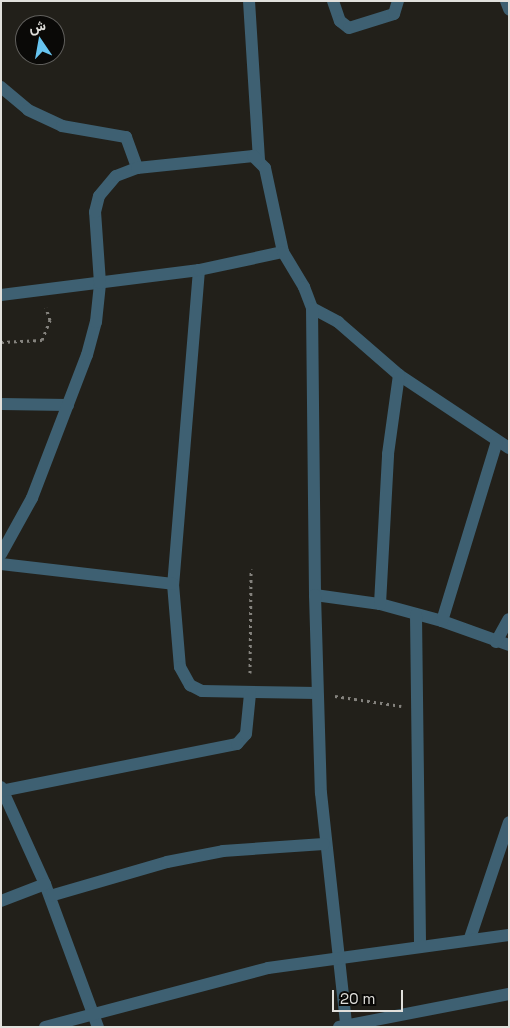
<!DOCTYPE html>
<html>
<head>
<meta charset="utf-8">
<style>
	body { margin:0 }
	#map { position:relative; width:510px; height:1028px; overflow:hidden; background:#22201a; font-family:"Space Grotesk",Vazirmatn,sans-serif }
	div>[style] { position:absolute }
	.path>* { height:3px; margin-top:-1.5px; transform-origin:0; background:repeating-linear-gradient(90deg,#84827d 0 2.5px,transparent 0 6.5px) }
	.minor>* { height:12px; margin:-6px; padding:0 6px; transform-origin:6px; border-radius:6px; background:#3e6072 }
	span { translate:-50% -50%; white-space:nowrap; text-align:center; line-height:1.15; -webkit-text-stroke:5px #0a0907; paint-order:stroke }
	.frame { position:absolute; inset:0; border:2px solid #e1e0dc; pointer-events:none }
	.north { position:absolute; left:15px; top:15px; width:50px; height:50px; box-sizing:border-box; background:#0a0907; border:1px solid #605f5c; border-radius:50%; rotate:348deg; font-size:14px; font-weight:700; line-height:20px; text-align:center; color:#e1e0dc }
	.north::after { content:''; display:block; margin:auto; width:18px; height:22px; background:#67c4f0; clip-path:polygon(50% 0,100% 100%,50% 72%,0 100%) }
	.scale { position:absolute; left:332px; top:990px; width:71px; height:22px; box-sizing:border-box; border:2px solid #e1e0dc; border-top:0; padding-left:6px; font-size:15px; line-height:18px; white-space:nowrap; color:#e1e0dc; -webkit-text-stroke:4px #0a0907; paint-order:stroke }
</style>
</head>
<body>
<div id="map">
	<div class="path">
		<i style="left:1px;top:342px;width:41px;rotate:-2.8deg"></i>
		<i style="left:42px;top:340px;width:22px;rotate:-68deg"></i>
		<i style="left:50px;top:320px;width:13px;rotate:-108deg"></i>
		<i style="left:250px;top:673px;width:104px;rotate:-89.4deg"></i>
		<i style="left:335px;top:696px;width:67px;rotate:8.6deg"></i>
	</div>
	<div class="minor">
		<i style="left:249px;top:1px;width:159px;rotate:86.4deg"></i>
		<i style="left:333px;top:1px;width:21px;rotate:71deg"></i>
		<i style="left:340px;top:21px;width:11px;rotate:38deg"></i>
		<i style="left:349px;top:28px;width:47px;rotate:-17.3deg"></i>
		<i style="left:394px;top:14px;width:14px;rotate:-73deg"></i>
		<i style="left:506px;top:1px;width:9px;rotate:69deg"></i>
		<i style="left:1px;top:87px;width:35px;rotate:40deg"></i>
		<i style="left:28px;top:110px;width:38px;rotate:25deg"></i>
		<i style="left:62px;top:126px;width:65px;rotate:9.8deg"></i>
		<i style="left:126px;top:137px;width:33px;rotate:70deg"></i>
		<i style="left:199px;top:270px;width:315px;rotate:94.7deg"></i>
		<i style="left:173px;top:584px;width:83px;rotate:85.2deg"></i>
		<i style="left:180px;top:667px;width:21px;rotate:61deg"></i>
		<i style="left:190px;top:685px;width:13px;rotate:27deg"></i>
		<i style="left:202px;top:691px;width:115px;rotate:1deg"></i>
		<i style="left:1px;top:295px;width:200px;rotate:-7.2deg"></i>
		<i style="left:199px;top:270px;width:86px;rotate:-12.1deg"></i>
		<i style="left:312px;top:308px;width:30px;rotate:28deg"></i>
		<i style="left:338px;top:322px;width:81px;rotate:41deg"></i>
		<i style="left:399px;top:375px;width:132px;rotate:33.6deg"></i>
		<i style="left:1px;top:404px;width:67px;rotate:0.9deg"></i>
		<i style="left:1px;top:554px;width:64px;rotate:-61deg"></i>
		<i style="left:32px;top:498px;width:153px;rotate:-69deg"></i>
		<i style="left:87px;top:355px;width:34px;rotate:-75deg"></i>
		<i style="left:96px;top:322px;width:39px;rotate:-84deg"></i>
		<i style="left:100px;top:283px;width:71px;rotate:-94deg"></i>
		<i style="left:95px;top:212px;width:16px;rotate:-76deg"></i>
		<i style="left:99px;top:196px;width:26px;rotate:-50deg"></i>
		<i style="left:116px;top:176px;width:22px;rotate:-21deg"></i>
		<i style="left:137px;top:168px;width:117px;rotate:-5.9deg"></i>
		<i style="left:253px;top:156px;width:17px;rotate:45deg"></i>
		<i style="left:265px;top:168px;width:86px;rotate:77.9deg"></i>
		<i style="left:283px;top:252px;width:41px;rotate:59deg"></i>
		<i style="left:304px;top:287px;width:22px;rotate:69deg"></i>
		<i style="left:312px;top:308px;width:287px;rotate:89.4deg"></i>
		<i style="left:315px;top:595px;width:66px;rotate:7.9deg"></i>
		<i style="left:380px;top:604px;width:64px;rotate:15.3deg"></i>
		<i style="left:442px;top:621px;width:71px;rotate:19.7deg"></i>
		<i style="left:1px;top:564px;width:173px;rotate:6.6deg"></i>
		<i style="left:315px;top:595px;width:198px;rotate:88.3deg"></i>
		<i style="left:321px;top:793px;width:233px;rotate:83.8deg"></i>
		<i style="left:380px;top:604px;width:150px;rotate:-86.9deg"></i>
		<i style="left:388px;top:454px;width:80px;rotate:-82.1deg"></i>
		<i style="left:416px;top:615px;width:331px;rotate:89.3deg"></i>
		<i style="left:442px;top:621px;width:188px;rotate:-73deg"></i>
		<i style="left:496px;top:642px;width:26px;rotate:-61deg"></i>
		<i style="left:1px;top:787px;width:107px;rotate:65.6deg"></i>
		<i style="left:45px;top:884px;width:153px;rotate:69.7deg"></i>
		<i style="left:1px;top:791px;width:241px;rotate:-11.3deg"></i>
		<i style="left:237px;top:744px;width:13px;rotate:-48deg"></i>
		<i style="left:246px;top:734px;width:40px;rotate:-84.3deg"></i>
		<i style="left:50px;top:896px;width:122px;rotate:-16.2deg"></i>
		<i style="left:167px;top:862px;width:57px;rotate:-11.1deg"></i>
		<i style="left:223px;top:851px;width:101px;rotate:-4deg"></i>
		<i style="left:1px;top:901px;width:47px;rotate:-21.1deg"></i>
		<i style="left:470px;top:938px;width:122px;rotate:-71.4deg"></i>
		<i style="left:45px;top:1027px;width:231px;rotate:-14.8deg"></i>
		<i style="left:268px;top:968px;width:243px;rotate:-7.8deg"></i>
		<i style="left:339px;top:1027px;width:173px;rotate:-11deg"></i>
	</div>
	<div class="frame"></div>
	<div class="north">ش</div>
	<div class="scale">20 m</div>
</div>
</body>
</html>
